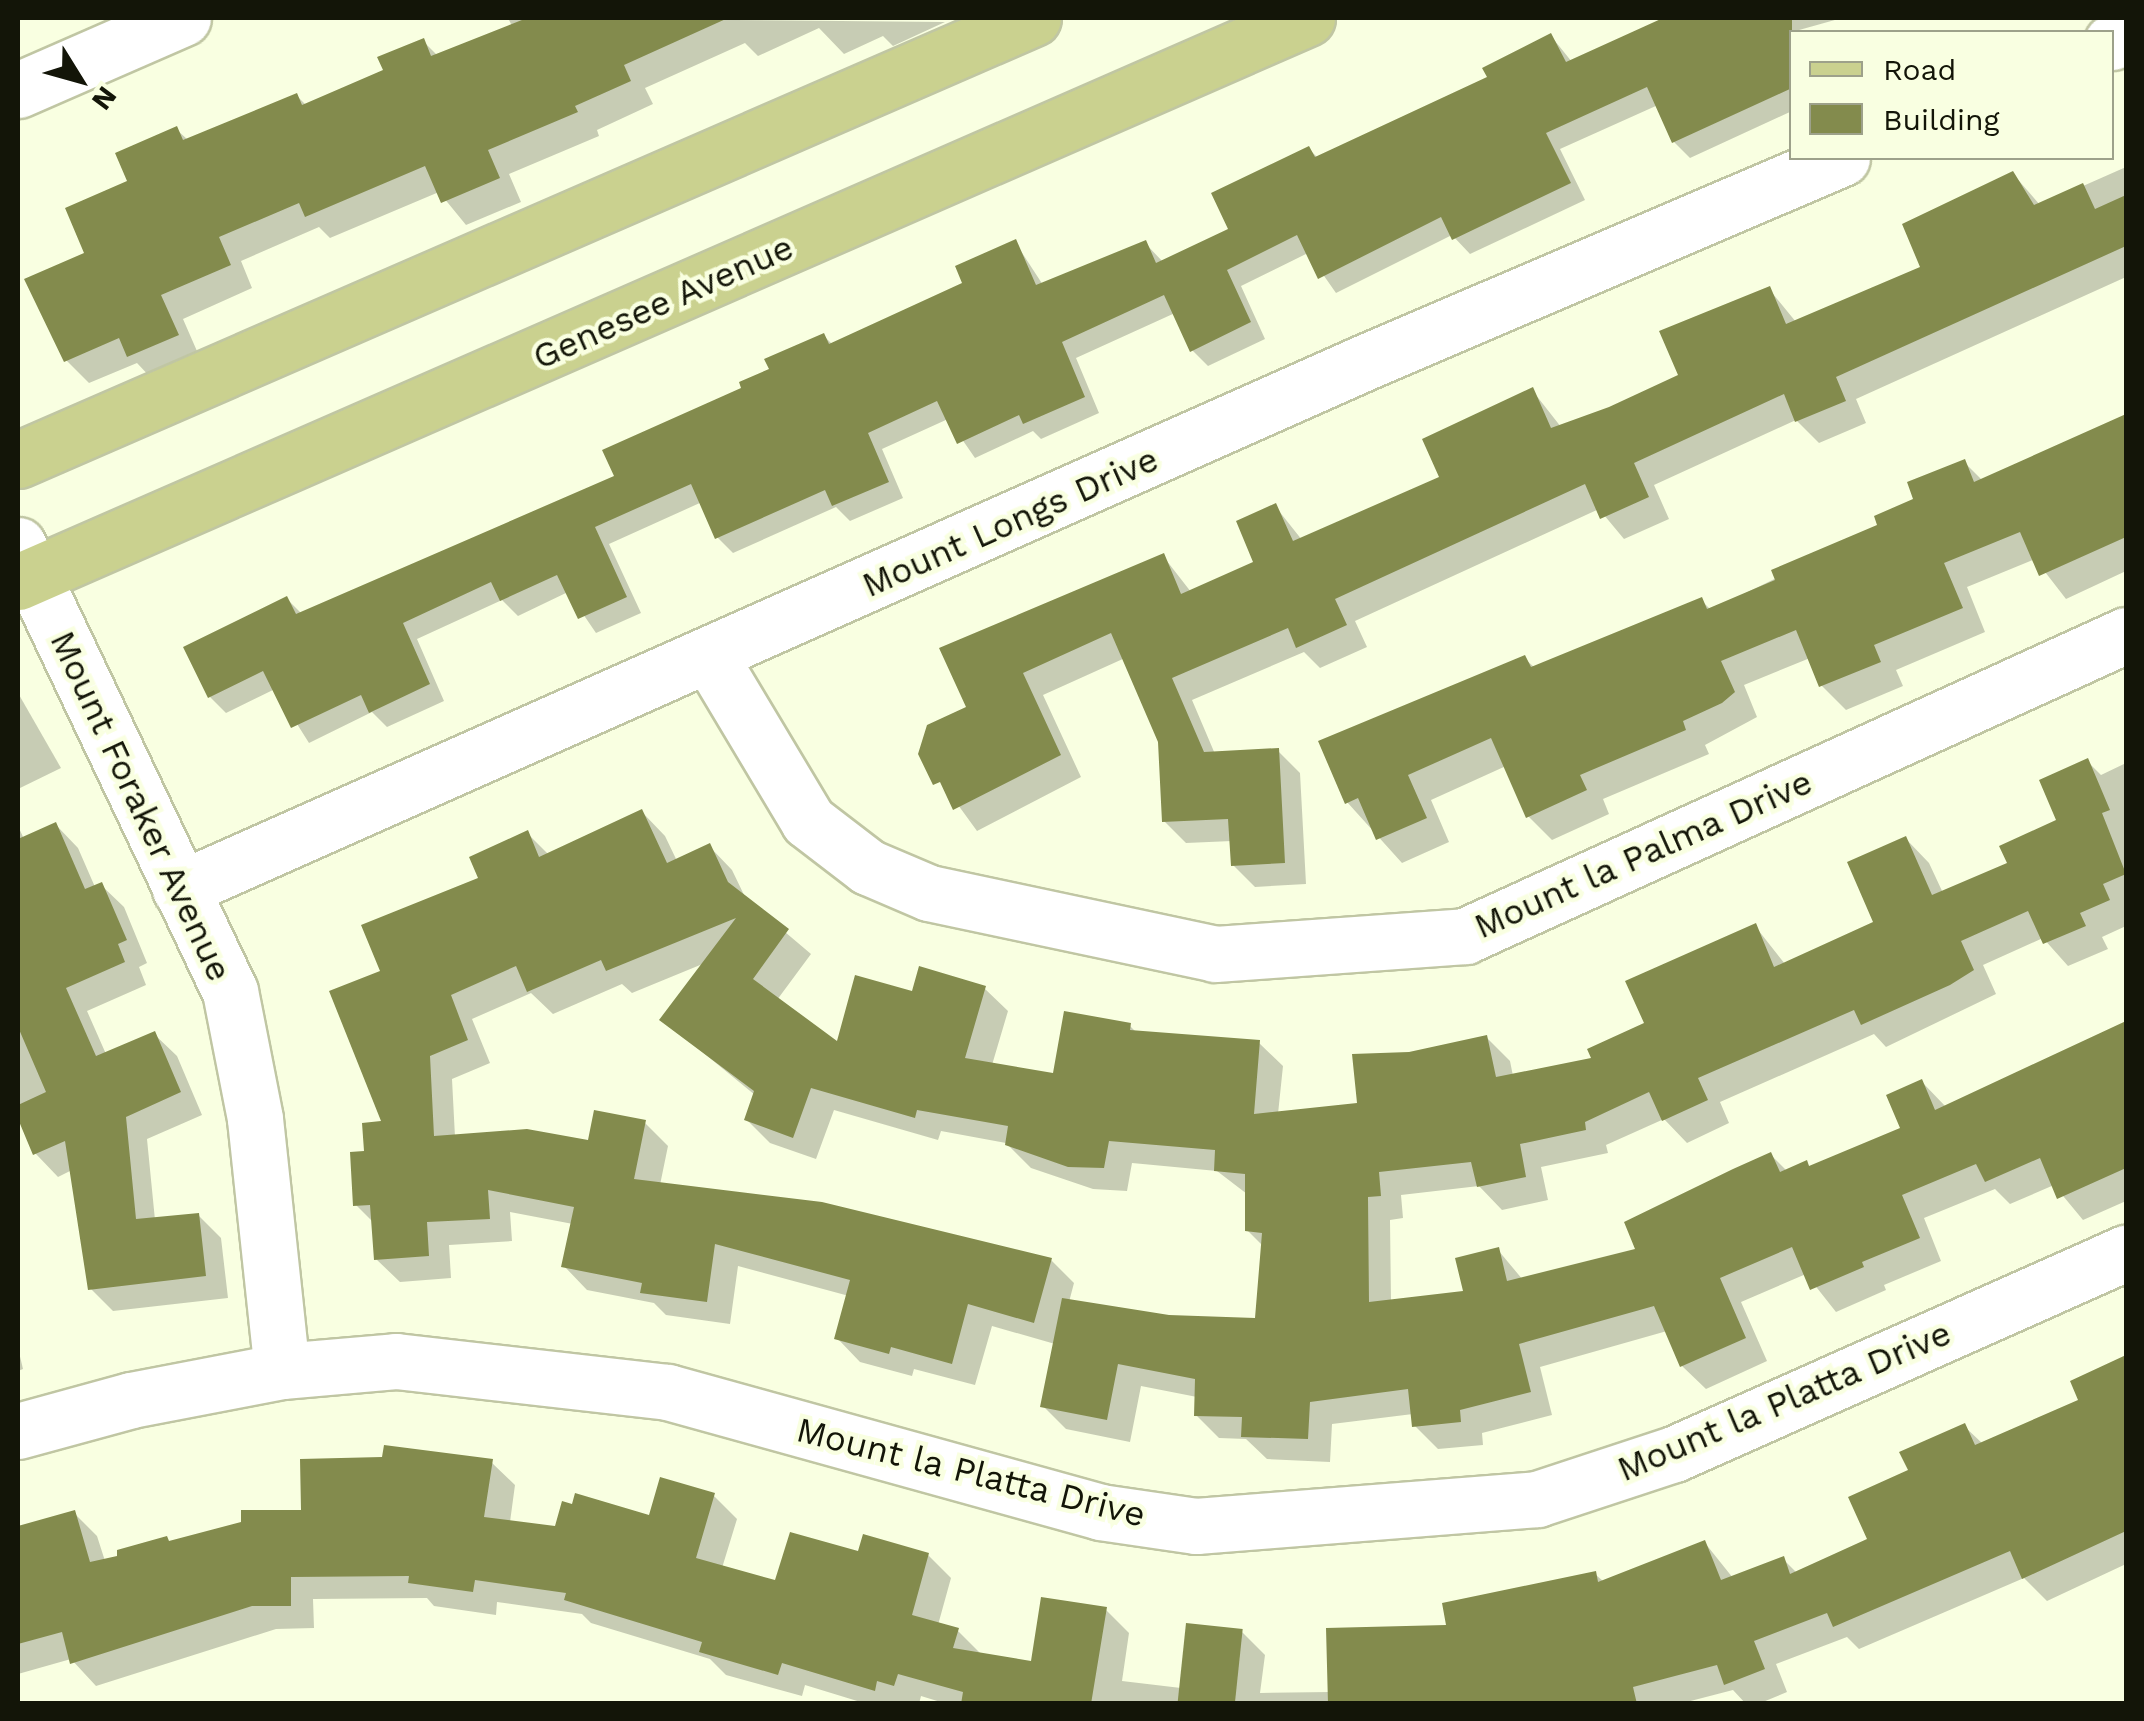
<!DOCTYPE html>
<html>
<head>
<meta charset="utf-8">
<style>
	body { margin:0 }
	#map { position:relative; width:2144px; height:1721px; overflow:hidden; background:#f9ffe1; font-family:"Work Sans",sans-serif }
	div>[style] { position:absolute }
	.shadow>* { inset:0; background:#0003 }
	.building>* { inset:0; background:#838b4d; transform-origin:0 0 }
	.roads { filter:drop-shadow(2px 0 #c0c6a3) drop-shadow(-2px 0 #c0c6a3) drop-shadow(0 2px #c0c6a3) drop-shadow(0 -2px #c0c6a3) }
	.minor>* { height:55px; margin:-27.5px; padding:0 27.5px; transform-origin:27.5px; border-radius:27.5px; background:#fff }
	.major>* { height:55px; margin:-27.5px; padding:0 27.5px; transform-origin:27.5px; border-radius:27.5px; background:#cad18f }
	span { translate:-50% -50%; white-space:nowrap; text-align:center; line-height:1.15; -webkit-text-stroke:9px #f9ffe1; paint-order:stroke }
	.street-label { font-size:35px; color:#131508 }
	.frame { position:absolute; inset:0; border:20px solid #131508; pointer-events:none }
	.legend { position:absolute; left:1789px; top:30px; width:325px; height:130px; box-sizing:border-box; background:#f9ffe1; border:2px solid #9da18a; margin:0; padding:12px 18px; list-style:none; font-size:30px; color:#131508 }
	.legend li { display:flex; align-items:center; gap:20px; height:50px }
	.legend b { width:50px; border:2px solid #9da18a }
	.north { position:absolute; left:30px; top:30px; width:100px; height:100px; -webkit-text-stroke:8px #f9ffe1; paint-order:stroke; rotate:127deg; font-size:28px; font-weight:700; line-height:40px; text-align:center; color:#131508 }
	.north::after { content:''; display:block; margin:auto; width:35px; height:45px; background:#131508; clip-path:polygon(50% 0,100% 100%,50% 72%,0 100%) }
</style>
</head>
<body>
<div id="map">
	<div class="shadow">
		<i style="clip-path:polygon(508px 18px,945px 22px,893px 46px,883px 36px,844px 54px,819px 28px,758px 56px,745px 43px,645px 88px,653px 104px,597px 130px,599px 136px,509px 174px,521px 202px,466px 225px,439px 192px,330px 238px,319px 227px,241px 261px,252px 288px,183px 319px,200px 358px,152px 379px,137px 363px,89px 383px,66px 360px,88px 254px,131px 182px,176px 129px,188px 140px,297px 96px,307px 106px,386px 72px,423px 41px,438px 56px,512px 26px)"></i>
		<i style="clip-path:polygon(1669px 18px,1842px 18px,1792px 32px,1792px 111px,1690px 158px,1674px 142px,1658px 105px,1560px 149px,1585px 200px,1470px 254px,1452px 235px,1336px 293px,1308px 253px,1241px 286px,1265px 339px,1208px 366px,1192px 350px,1175px 313px,1076px 358px,1099px 413px,1041px 439px,1033px 431px,975px 458px,948px 419px,882px 449px,903px 498px,850px 521px,836px 507px,733px 553px,717px 537px,702px 502px,609px 544px,641px 613px,596px 633px,568px 592px,518px 616px,502px 600px,417px 639px,444px 701px,387px 727px,372px 712px,309px 743px,275px 689px,226px 713px,210px 697px,287px 599px,302px 614px,617px 477px,824px 336px,833px 345px,966px 284px,1015px 242px,1043px 285px,1145px 243px,1163px 262px,1231px 231px,1309px 149px,1318px 158px,1490px 78px,1551px 36px,1572px 62px)"></i>
		<i style="clip-path:polygon(2126px 167px,2126px 277px,1856px 399px,1866px 423px,1819px 443px,1796px 420px,1654px 485px,1669px 519px,1624px 539px,1599px 509px,1355px 621px,1367px 647px,1320px 668px,1304px 652px,1192px 700px,1215px 754px,1278px 751px,1300px 773px,1306px 884px,1255px 887px,1233px 865px,1232px 841px,1186px 843px,1164px 821px,1160px 742px,1125px 658px,1043px 695px,1081px 777px,977px 831px,921px 754px,969px 708px,1163px 556px,1191px 592px,1257px 563px,1275px 506px,1302px 540px,1442px 479px,1532px 390px,1561px 427px,1610px 410px,1681px 376px,1769px 289px,1796px 322px,1924px 268px,2013px 174px,2040px 205px)"></i>
		<i style="clip-path:polygon(2126px 417px,2126px 571px,2066px 599px,2035px 559px,1967px 587px,1985px 632px,1896px 670px,1903px 686px,1846px 710px,1822px 686px,1810px 658px,1744px 685px,1757px 717px,1705px 745px,1709px 754px,1603px 799px,1609px 814px,1552px 840px,1528px 816px,1506px 766px,1431px 800px,1449px 842px,1402px 863px,1347px 802px,1524px 658px,1535px 668px,1701px 600px,1711px 610px,1881px 527px,1964px 462px,1983px 481px)"></i>
		<i style="clip-path:polygon(18px 693px,61px 768px,18px 789px)"></i>
		<i style="clip-path:polygon(evenodd,2087px 761px,2101px 775px,2126px 763px,2126px 926px,2102px 937px,2108px 949px,2068px 966px,2043px 938px,1983px 965px,1996px 994px,1886px 1047px,1874px 1034px,1720px 1102px,1729px 1123px,1687px 1143px,1664px 1119px,1606px 1145px,1608px 1153px,1541px 1167px,1548px 1200px,1502px 1210px,1479px 1186px,1401px 1195px,1403px 1218px,1390px 1220px,1391px 1302px,1466px 1293px,1498px 1250px,1523px 1280px,1638px 1251px,1771px 1155px,1787px 1171px,1806px 1163px,1811px 1168px,1904px 1130px,1922px 1082px,1946px 1107px,2126px 1025px,2126px 1201px,2083px 1220px,2054px 1185px,2010px 1204px,1995px 1189px,1924px 1218px,1941px 1261px,1884px 1285px,1886px 1290px,1836px 1312px,1806px 1274px,1741px 1302px,1767px 1361px,1706px 1389px,1682px 1366px,1667px 1331px,1540px 1367px,1552px 1415px,1482px 1433px,1483px 1445px,1438px 1449px,1415px 1426px,1413px 1414px,1332px 1424px,1330px 1462px,1267px 1459px,1246px 1439px,1219px 1438px,1196px 1415px,1197px 1397px,1141px 1386px,1130px 1442px,1066px 1429px,1043px 1406px,1055px 1344px,992px 1326px,975px 1385px,914px 1369px,912px 1376px,860px 1362px,837px 1338px,849px 1296px,738px 1266px,730px 1324px,666px 1315px,654px 1303px,587px 1290px,564px 1266px,573px 1224px,510px 1212px,512px 1241px,449px 1245px,451px 1278px,400px 1282px,376px 1259px,374px 1223px,356px 1205px,366px 1153px,384px 1124px,383px 972px,527px 833px,549px 855px,642px 812px,665px 836px,677px 861px,709px 846px,732px 870px,746px 899px,811px 954px,777px 1000px,838px 1045px,913px 994px,984px 988px,1008px 1011px,992px 1065px,1055px 1076px,1130px 1026px,1137px 1033px,1259px 1043px,1283px 1066px,1278px 1114px,1360px 1105px,1409px 1054px,1487px 1038px,1510px 1061px,1513px 1076px,1595px 1059px,1648px 1025px,1755px 926px,1785px 964px,1876px 924px,1906px 839px,1929px 863px,1943px 893px,2010px 864px,2060px 822px,2087px 761px,705px 963px,662px 1019px,755px 1095px,747px 1120px,770px 1143px,816px 1159px,834px 1110px,938px 1140px,941px 1131px,1006px 1143px,1031px 1168px,1093px 1189px,1127px 1191px,1132px 1163px,1217px 1171px,1247px 1194px,1247px 1230px,1263px 1246px,1257px 1321px,1169px 1318px,1069px 1302px,1074px 1283px,1051px 1260px,660px 1185px,668px 1146px,645px 1123px,590px 1143px,455px 1137px,452px 1079px,490px 1063px,472px 1019px,531px 993px,553px 1014px,622px 984px,632px 993px,705px 963px)"></i>
		<i style="clip-path:polygon(56px 825px,78px 848px,95px 887px,101px 885px,124px 907px,147px 963px,139px 967px,146px 985px,87px 1011px,106px 1054px,154px 1034px,177px 1056px,202px 1115px,147px 1139px,155px 1220px,198px 1215px,221px 1238px,228px 1298px,113px 1311px,91px 1289px,72px 1170px,58px 1177px,36px 1154px,18px 1113px,18px 826px,24px 839px)"></i>
		<i style="clip-path:polygon(18px 1348px,23px 1369px,18px 1371px)"></i>
		<i style="clip-path:polygon(2126px 1358px,2126px 1564px,2047px 1601px,2024px 1578px,1859px 1649px,1847px 1637px,1776px 1664px,1787px 1692px,1758px 1704px,1746px 1704px,1733px 1690px,1679px 1704px,947px 1704px,921px 1696px,919px 1704px,867px 1704px,805px 1685px,802px 1696px,726px 1675px,710px 1659px,591px 1623px,582px 1614px,497px 1602px,496px 1615px,434px 1606px,427px 1598px,313px 1599px,314px 1628px,276px 1629px,96px 1686px,71px 1659px,18px 1674px,18px 1527px,74px 1513px,97px 1536px,105px 1561px,491px 1462px,515px 1485px,510px 1522px,557px 1528px,651px 1518px,714px 1496px,737px 1519px,722px 1568px,777px 1583px,860px 1554px,928px 1555px,951px 1578px,938px 1625px,957px 1630px,982px 1655px,1033px 1664px,1106px 1610px,1129px 1633px,1122px 1681px,1181px 1688px,1242px 1632px,1265px 1655px,1260px 1693px,1330px 1692px,1449px 1628px,1595px 1574px,1604px 1582px,1705px 1543px,1733px 1578px,1783px 1559px,1797px 1573px,1870px 1540px,1911px 1472px,1964px 1426px,1983px 1444px,2081px 1401px,2073px 1382px)"></i>
	</div>
	<div class="building">
		<i style="clip-path:polygon(527px 18px,728px 18px,624px 65px,631px 81px,575px 106px,578px 112px,488px 150px,500px 178px,441px 203px,425px 166px,305px 217px,299px 203px,219px 237px,231px 265px,161px 295px,179px 335px,127px 357px,119px 338px,64px 362px,24px 279px,84px 253px,65px 208px,127px 181px,115px 153px,177px 126px,183px 140px,297px 93px,302px 105px,383px 70px,377px 57px,424px 38px,431px 56px)"></i>
		<i style="clip-path:polygon(1663px 18px,1792px 18px,1792px 88px,1672px 143px,1647px 87px,1546px 133px,1571px 183px,1452px 240px,1441px 217px,1318px 279px,1297px 235px,1227px 270px,1251px 322px,1190px 352px,1164px 295px,1062px 342px,1085px 397px,1023px 424px,1019px 415px,957px 444px,937px 401px,868px 433px,889px 482px,832px 506px,825px 490px,715px 539px,691px 484px,595px 527px,627px 597px,578px 619px,557px 575px,500px 601px,491px 582px,403px 623px,430px 684px,369px 713px,361px 695px,291px 728px,263px 671px,208px 698px,183px 647px,287px 596px,296px 614px,614px 476px,602px 450px,741px 388px,739px 382px,769px 369px,764px 359px,824px 333px,829px 344px,962px 283px,955px 266px,1016px 239px,1036px 285px,1146px 240px,1156px 263px,1228px 229px,1211px 193px,1309px 146px,1315px 157px,1487px 77px,1482px 68px,1551px 33px,1566px 62px)"></i>
		<i style="clip-path:polygon(2013px 171px,2034px 205px,2083px 183px,2095px 209px,2126px 195px,2126px 246px,1836px 377px,1846px 401px,1795px 422px,1784px 394px,1634px 463px,1649px 497px,1600px 519px,1585px 484px,1335px 599px,1347px 625px,1296px 648px,1288px 628px,1172px 678px,1204px 752px,1279px 748px,1285px 863px,1231px 866px,1228px 819px,1162px 822px,1158px 742px,1111px 633px,1023px 673px,1061px 755px,953px 810px,940px 782px,933px 785px,918px 754px,927px 725px,966px 707px,939px 648px,1164px 553px,1181px 594px,1253px 562px,1236px 521px,1276px 503px,1293px 541px,1439px 477px,1422px 439px,1533px 387px,1551px 428px,1609px 407px,1678px 375px,1659px 331px,1770px 286px,1786px 324px,1920px 267px,1902px 224px)"></i>
		<i style="clip-path:polygon(2126px 414px,2126px 537px,2039px 576px,2020px 532px,1944px 563px,1963px 608px,1874px 645px,1881px 662px,1819px 687px,1796px 630px,1721px 661px,1735px 692px,1722px 703px,1683px 721px,1686px 730px,1580px 775px,1587px 790px,1526px 818px,1491px 738px,1408px 775px,1427px 818px,1376px 840px,1358px 798px,1345px 804px,1318px 741px,1525px 655px,1531px 667px,1702px 597px,1707px 609px,1775px 580px,1771px 570px,1877px 525px,1874px 516px,1913px 499px,1907px 482px,1965px 459px,1974px 482px)"></i>
		<i style="clip-path:polygon(2088px 758px,2110px 810px,2102px 813px,2126px 874px,2103px 884px,2110px 900px,2080px 913px,2086px 926px,2043px 944px,2028px 911px,1961px 941px,1974px 970px,1950px 985px,1861px 1025px,1854px 1010px,1698px 1078px,1708px 1100px,1662px 1121px,1649px 1092px,1585px 1122px,1586px 1130px,1520px 1144px,1526px 1177px,1477px 1187px,1471px 1162px,1379px 1172px,1381px 1196px,1368px 1197px,1369px 1302px,1463px 1291px,1455px 1258px,1499px 1247px,1507px 1281px,1635px 1249px,1624px 1222px,1733px 1169px,1771px 1152px,1780px 1172px,1807px 1160px,1809px 1166px,1900px 1128px,1886px 1095px,1922px 1079px,1935px 1110px,2126px 1021px,2126px 1168px,2057px 1199px,2040px 1158px,1985px 1182px,1976px 1164px,1902px 1195px,1920px 1238px,1862px 1262px,1864px 1267px,1810px 1290px,1792px 1247px,1720px 1278px,1746px 1338px,1680px 1367px,1654px 1306px,1519px 1344px,1531px 1392px,1460px 1410px,1461px 1422px,1412px 1427px,1408px 1389px,1310px 1402px,1308px 1439px,1241px 1437px,1242px 1417px,1194px 1416px,1195px 1379px,1118px 1364px,1107px 1420px,1040px 1407px,1062px 1298px,1169px 1315px,1255px 1318px,1262px 1233px,1245px 1231px,1245px 1174px,1214px 1171px,1215px 1150px,1109px 1141px,1104px 1168px,1068px 1167px,1005px 1145px,1008px 1126px,917px 1110px,915px 1118px,811px 1088px,793px 1138px,744px 1120px,754px 1091px,659px 1020px,736px 918px,606px 971px,601px 960px,527px 992px,516px 966px,451px 995px,468px 1040px,430px 1056px,434px 1136px,527px 1129px,588px 1140px,594px 1110px,646px 1120px,634px 1179px,822px 1202px,1052px 1258px,1034px 1323px,968px 1304px,952px 1364px,891px 1347px,889px 1354px,834px 1339px,850px 1280px,715px 1244px,707px 1302px,640px 1293px,642px 1283px,561px 1267px,574px 1207px,488px 1190px,490px 1219px,427px 1222px,429px 1256px,374px 1260px,370px 1205px,353px 1206px,350px 1152px,364px 1151px,362px 1123px,381px 1121px,329px 991px,380px 971px,361px 925px,478px 878px,469px 857px,528px 830px,539px 857px,642px 809px,667px 863px,710px 843px,728px 882px,789px 929px,753px 979px,837px 1041px,855px 975px,912px 991px,919px 966px,986px 986px,965px 1058px,1053px 1073px,1064px 1011px,1131px 1023px,1130px 1030px,1260px 1040px,1254px 1114px,1357px 1103px,1352px 1054px,1409px 1052px,1487px 1035px,1496px 1077px,1591px 1058px,1587px 1049px,1644px 1023px,1625px 981px,1756px 923px,1774px 967px,1873px 922px,1847px 862px,1906px 836px,1932px 895px,2007px 863px,1999px 846px,2056px 820px,2039px 780px)"></i>
		<i style="clip-path:polygon(56px 822px,85px 889px,102px 882px,127px 940px,118px 944px,125px 962px,66px 988px,96px 1056px,155px 1031px,181px 1092px,126px 1117px,136px 1219px,199px 1213px,206px 1276px,88px 1290px,65px 1141px,33px 1155px,18px 1119px,18px 1105px,46px 1092px,18px 1027px,18px 839px)"></i>
		<i style="clip-path:polygon(2126px 1355px,2126px 1531px,2022px 1579px,2010px 1551px,1833px 1627px,1827px 1613px,1754px 1641px,1765px 1669px,1724px 1685px,1717px 1665px,1633px 1687px,1637px 1704px,1328px 1704px,1326px 1628px,1446px 1625px,1442px 1603px,1596px 1571px,1598px 1582px,1705px 1540px,1721px 1580px,1784px 1556px,1790px 1574px,1867px 1539px,1848px 1497px,1908px 1470px,1899px 1452px,1965px 1423px,1975px 1445px,2078px 1400px,2070px 1381px)"></i>
		<i style="clip-path:polygon(384px 1445px,493px 1459px,484px 1517px,555px 1526px,562px 1501px,572px 1504px,575px 1493px,649px 1515px,660px 1477px,715px 1493px,696px 1558px,775px 1580px,790px 1532px,858px 1551px,863px 1534px,929px 1553px,912px 1615px,959px 1628px,953px 1648px,1031px 1661px,1041px 1597px,1107px 1607px,1091px 1704px,961px 1704px,963px 1692px,898px 1674px,894px 1686px,877px 1681px,875px 1691px,782px 1663px,778px 1675px,699px 1652px,702px 1642px,564px 1600px,566px 1593px,475px 1580px,473px 1592px,408px 1583px,409px 1576px,291px 1577px,291px 1606px,252px 1606px,70px 1664px,62px 1632px,18px 1644px,18px 1526px,75px 1510px,90px 1562px,117px 1556px,117px 1550px,167px 1536px,169px 1541px,241px 1522px,241px 1510px,301px 1510px,300px 1459px,382px 1457px)"></i>
		<i style="left:1186px;top:1623px;width:57px;height:82px;rotate:6deg"></i>
	</div>
	<div class="roads">
		<div class="minor">
			<i style="left:2112px;top:42px;width:16px;rotate:-27deg"></i>
			<i style="left:18px;top:90px;width:180px;rotate:-23.6deg"></i>
			<i style="left:18px;top:545px;width:494px;rotate:64.6deg"></i>
			<i style="left:230px;top:991px;width:130px;rotate:78.9deg"></i>
			<i style="left:255px;top:1119px;width:253px;rotate:83.9deg"></i>
			<i style="left:710px;top:657px;width:191px;rotate:59.1deg"></i>
			<i style="left:808px;top:821px;width:76px;rotate:37.5deg"></i>
			<i style="left:868px;top:867px;width:66px;rotate:23.1deg"></i>
			<i style="left:929px;top:893px;width:292px;rotate:12deg"></i>
			<i style="left:1215px;top:954px;width:251px;rotate:-4.1deg"></i>
			<i style="left:1465px;top:936px;width:726px;rotate:-24.48deg"></i>
			<i style="left:180px;top:889px;width:1295px;rotate:-23.97deg"></i>
			<i style="left:1363px;top:363px;width:521px;rotate:-23.17deg"></i>
			<i style="left:18px;top:1431px;width:117px;rotate:-15.3deg"></i>
			<i style="left:131px;top:1400px;width:154px;rotate:-10.9deg"></i>
			<i style="left:282px;top:1371px;width:114px;rotate:-5deg"></i>
			<i style="left:396px;top:1361px;width:274px;rotate:6.5deg"></i>
			<i style="left:668px;top:1392px;width:448px;rotate:15.5deg"></i>
			<i style="left:1100px;top:1512px;width:97px;rotate:8.3deg"></i>
			<i style="left:1196px;top:1526px;width:342px;rotate:-4.5deg"></i>
			<i style="left:1537px;top:1499px;width:144px;rotate:-18.2deg"></i>
			<i style="left:1674px;top:1454px;width:495px;rotate:-24deg"></i>
		</div>
		<div class="major">
			<i style="left:18px;top:460px;width:1107px;rotate:-23.53deg"></i>
			<i style="left:18px;top:582px;width:1407px;rotate:-23.63deg"></i>
		</div>
	</div>
	<div class="street-label">
		<span style="left:663px;top:302px;rotate:-24deg">Genesee Avenue</span>
		<span style="left:1010px;top:522px;rotate:-24deg">Mount Longs Drive</span>
		<span style="left:141px;top:806px;rotate:65deg">Mount Foraker Avenue</span>
		<span style="left:1643px;top:854px;rotate:-24deg">Mount la Palma Drive</span>
		<span style="left:1784px;top:1401px;rotate:-23deg">Mount la Platta Drive</span>
		<span style="left:971px;top:1472px;rotate:14deg">Mount la Platta Drive</span>
	</div>
	<div class="frame"></div>
	<ul class="legend">
	<li><b style="height:12px;background:#cad18f"></b>Road</li>
	<li><b style="height:28px;background:#838b4d"></b>Building</li>
	</ul>
	<div class="north">N</div>
</div>
</body>
</html>
